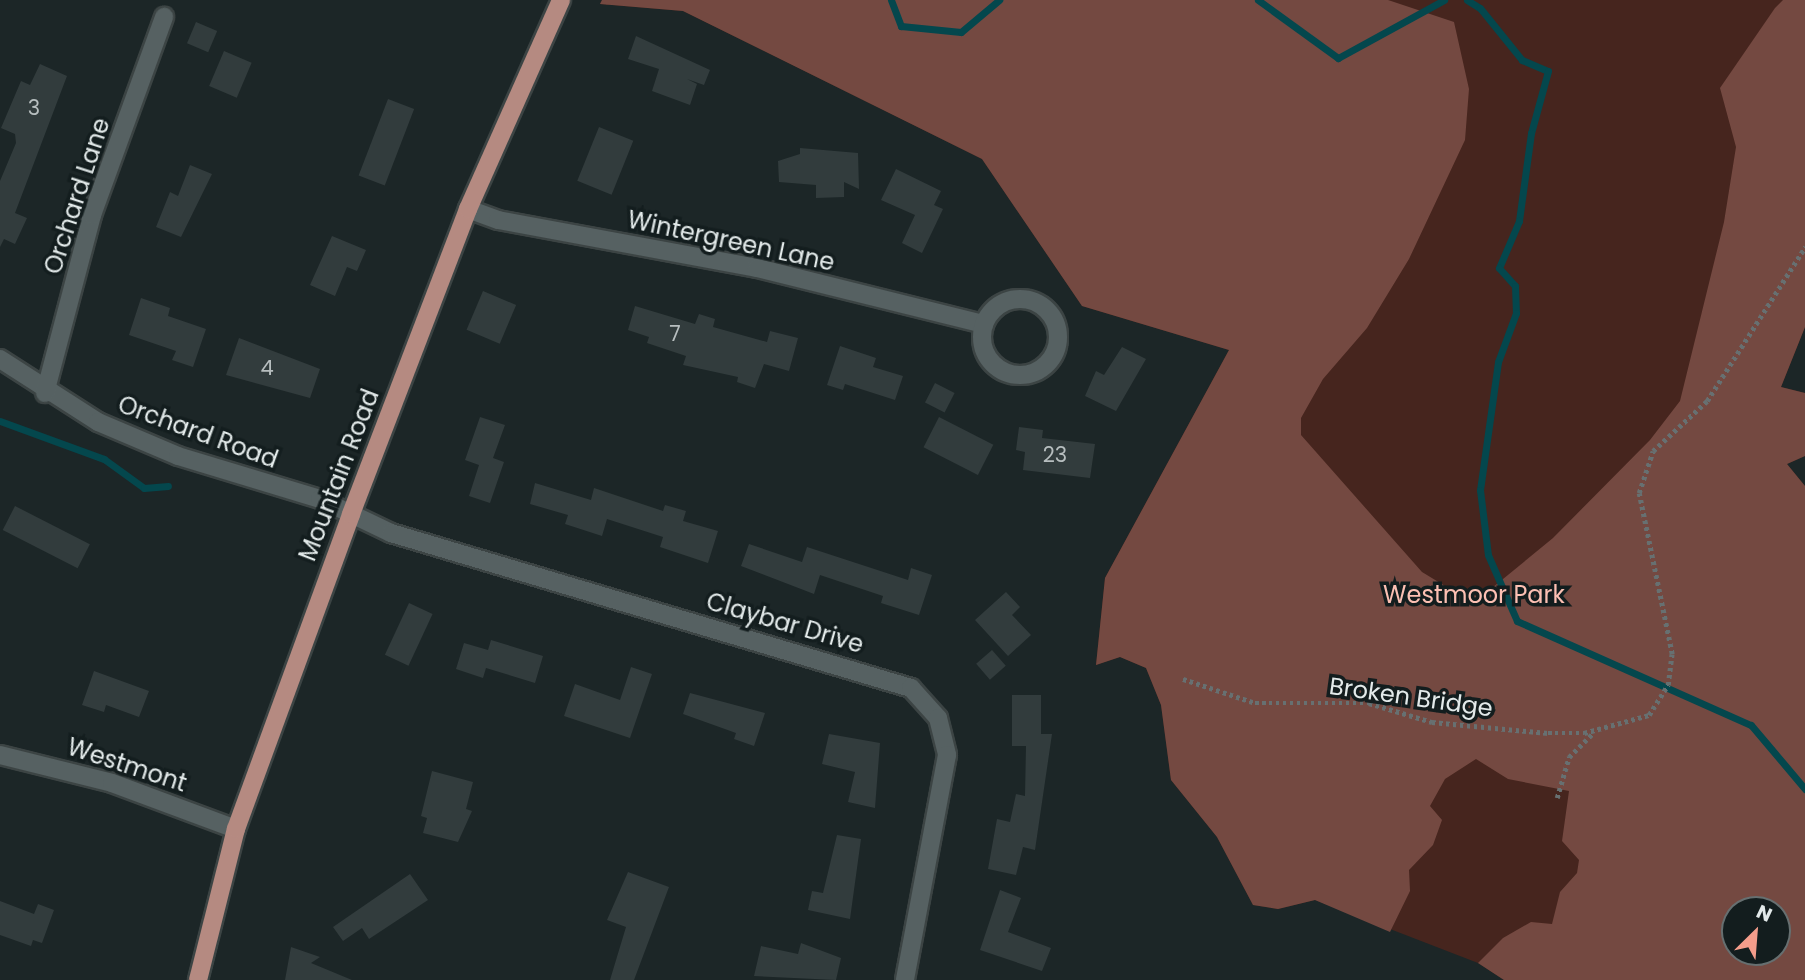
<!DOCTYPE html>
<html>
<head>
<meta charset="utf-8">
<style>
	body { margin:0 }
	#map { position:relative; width:1805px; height:980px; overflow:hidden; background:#1c2627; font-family:Poppins,sans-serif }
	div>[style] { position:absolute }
	.green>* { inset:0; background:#46251e }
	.forest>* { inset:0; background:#744941 }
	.stream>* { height:7px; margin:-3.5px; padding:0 3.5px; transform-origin:3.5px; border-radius:3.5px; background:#04474d }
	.building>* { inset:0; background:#323c3d; transform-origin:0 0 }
	.path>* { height:4.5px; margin-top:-2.25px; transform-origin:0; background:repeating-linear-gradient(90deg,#677071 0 3.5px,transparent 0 7px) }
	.roads { filter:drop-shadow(2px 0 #3c4444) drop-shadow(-2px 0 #3c4444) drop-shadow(0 2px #3c4444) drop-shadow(0 -2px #3c4444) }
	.minor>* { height:18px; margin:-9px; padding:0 9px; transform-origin:9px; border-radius:9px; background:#566162 }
	.minor>.ring { margin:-9px; padding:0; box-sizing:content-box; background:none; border:18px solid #566162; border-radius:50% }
	.major>* { height:18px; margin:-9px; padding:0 9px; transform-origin:9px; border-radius:9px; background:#b58a81 }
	span { translate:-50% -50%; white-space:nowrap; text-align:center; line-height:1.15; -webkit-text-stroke:7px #131d1e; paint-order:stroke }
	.number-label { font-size:21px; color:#b7bebf }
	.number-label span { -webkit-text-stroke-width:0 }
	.street-label { font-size:24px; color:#e3eaea }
	.park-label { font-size:24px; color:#fcc0b3 }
	.north { position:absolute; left:1721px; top:896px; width:70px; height:70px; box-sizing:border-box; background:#131d1e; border:2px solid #666f70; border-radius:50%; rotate:25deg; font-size:19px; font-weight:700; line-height:28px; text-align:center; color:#e3eaea }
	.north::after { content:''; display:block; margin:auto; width:24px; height:32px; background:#f49d8b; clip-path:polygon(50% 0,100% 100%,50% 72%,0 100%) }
</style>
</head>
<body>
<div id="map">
	<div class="green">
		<i style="clip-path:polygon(evenodd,602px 0,1805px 0,1805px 327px,1781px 387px,1805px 393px,1805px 456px,1787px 464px,1805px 486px,1805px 980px,1504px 980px,1478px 963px,1315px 900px,1278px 909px,1253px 905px,1217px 837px,1171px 780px,1161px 705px,1146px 668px,1120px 657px,1096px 665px,1105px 578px,1229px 350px,1082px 306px,982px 159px,683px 11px,600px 4px,602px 0,1735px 910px,1777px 910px,1777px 952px,1735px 952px,1735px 910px)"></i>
	</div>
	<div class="forest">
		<i style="clip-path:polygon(evenodd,602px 0,1388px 0,1454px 22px,1469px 89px,1465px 140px,1409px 259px,1367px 328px,1323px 379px,1301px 418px,1301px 435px,1422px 572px,1450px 589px,1481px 597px,1553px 538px,1650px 440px,1680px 401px,1724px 222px,1736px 147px,1720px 88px,1775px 8px,1783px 0,1805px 0,1805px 327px,1781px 387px,1805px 393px,1805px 456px,1787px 464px,1805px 486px,1805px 980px,1504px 980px,1478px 963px,1503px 938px,1531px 922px,1552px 924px,1560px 892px,1577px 873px,1579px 860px,1562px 841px,1569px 791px,1508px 779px,1476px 759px,1445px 779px,1430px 806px,1442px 820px,1433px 845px,1409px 870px,1410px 891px,1390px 932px,1315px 900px,1278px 909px,1253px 905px,1217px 837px,1171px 780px,1161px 705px,1146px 668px,1120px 657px,1096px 665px,1105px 578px,1229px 350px,1082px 306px,982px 159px,683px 11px,600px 4px,602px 0,1777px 910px,1777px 952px,1735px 952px,1735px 910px,1777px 910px)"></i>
	</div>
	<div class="stream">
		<i style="left:891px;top:0;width:28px;rotate:69deg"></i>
		<i style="left:901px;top:26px;width:60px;rotate:5.7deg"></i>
		<i style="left:961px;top:32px;width:50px;rotate:-40.1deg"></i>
		<i style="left:1258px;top:0;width:99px;rotate:35.9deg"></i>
		<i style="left:1338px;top:58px;width:121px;rotate:-28.7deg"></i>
		<i style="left:1467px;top:0;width:15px;rotate:32deg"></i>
		<i style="left:1480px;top:8px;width:67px;rotate:51.1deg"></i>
		<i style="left:1522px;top:60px;width:28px;rotate:23deg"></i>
		<i style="left:1548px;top:71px;width:64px;rotate:105.3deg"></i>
		<i style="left:1531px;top:133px;width:89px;rotate:97.8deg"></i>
		<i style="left:1519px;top:221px;width:51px;rotate:113.1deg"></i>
		<i style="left:1499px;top:268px;width:24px;rotate:48deg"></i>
		<i style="left:1515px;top:286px;width:27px;rotate:88deg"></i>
		<i style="left:1516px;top:313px;width:52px;rotate:110.2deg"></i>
		<i style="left:1498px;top:362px;width:129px;rotate:98deg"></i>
		<i style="left:1480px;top:490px;width:65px;rotate:83deg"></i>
		<i style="left:1488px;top:555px;width:72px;rotate:66.3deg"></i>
		<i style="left:1517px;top:621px;width:256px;rotate:24deg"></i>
		<i style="left:1751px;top:725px;width:84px;rotate:49.8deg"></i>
		<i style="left:0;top:421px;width:111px;rotate:20.1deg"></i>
		<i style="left:104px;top:459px;width:49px;rotate:35.9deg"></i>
		<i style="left:144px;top:488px;width:24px;rotate:-5deg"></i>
	</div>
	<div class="building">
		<i style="left:196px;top:22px;width:23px;height:23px;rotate:23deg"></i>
		<i style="clip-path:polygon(636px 36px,710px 70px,704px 85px,687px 79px,697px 84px,690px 105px,652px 91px,659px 69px,628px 59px)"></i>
		<i style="left:224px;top:51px;width:30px;height:38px;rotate:23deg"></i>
		<i style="clip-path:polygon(40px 64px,67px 76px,15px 213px,27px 218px,15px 244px,4px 239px,0 247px,0 181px,16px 143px,15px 134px,1px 128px,21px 81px,30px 85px)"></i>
		<i style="left:388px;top:99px;width:28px;height:82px;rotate:21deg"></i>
		<i style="left:599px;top:127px;width:37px;height:58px;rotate:22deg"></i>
		<i style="clip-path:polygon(800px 148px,858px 153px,859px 189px,844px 182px,844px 197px,816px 198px,816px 185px,779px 182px,778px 161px,800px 154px)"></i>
		<i style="clip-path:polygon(190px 165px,212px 174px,181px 237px,156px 227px,170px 192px,178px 196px)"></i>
		<i style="clip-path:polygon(896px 169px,941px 191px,934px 205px,943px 209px,922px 253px,902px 243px,915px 215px,881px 200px)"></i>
		<i style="clip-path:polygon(332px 236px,366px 250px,357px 271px,347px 267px,335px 296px,310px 285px)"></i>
		<i style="left:483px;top:291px;width:36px;height:42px;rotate:23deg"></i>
		<i style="clip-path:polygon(141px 298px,170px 308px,168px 316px,206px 329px,193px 367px,172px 360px,176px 351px,129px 335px)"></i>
		<i style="clip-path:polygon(635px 306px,695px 324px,699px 314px,715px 319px,713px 327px,767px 342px,770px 331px,798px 338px,789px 371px,764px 364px,755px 388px,737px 382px,738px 377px,683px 365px,686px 356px,647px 343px,649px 337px,628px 330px)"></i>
		<i style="clip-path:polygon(239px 338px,320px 369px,310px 398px,226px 375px)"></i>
		<i style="clip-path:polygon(840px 346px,876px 358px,873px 367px,903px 376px,895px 400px,845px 384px,843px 390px,827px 385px)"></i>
		<i style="clip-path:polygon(1122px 347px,1146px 359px,1116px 411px,1085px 396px,1096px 371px,1104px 375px)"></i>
		<i style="left:935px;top:383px;width:22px;height:22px;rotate:27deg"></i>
		<i style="clip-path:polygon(480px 417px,505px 425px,493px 458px,504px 462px,490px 503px,469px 496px,479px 465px,465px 460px)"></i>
		<i style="left:939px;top:417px;width:61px;height:34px;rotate:27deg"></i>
		<i style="clip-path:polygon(1019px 427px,1043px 430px,1042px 438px,1095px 444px,1090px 478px,1023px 470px,1025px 452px,1016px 450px)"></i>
		<i style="clip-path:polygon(535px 483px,591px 500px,594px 488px,663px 511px,665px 505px,686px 511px,683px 521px,718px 531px,708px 563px,660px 547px,663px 537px,607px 519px,602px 536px,565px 524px,568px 515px,530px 504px)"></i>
		<i style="left:15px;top:506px;width:84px;height:27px;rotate:27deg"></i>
		<i style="clip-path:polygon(749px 544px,802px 562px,807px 547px,908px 580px,911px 568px,932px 575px,919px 615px,881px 603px,883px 596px,820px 575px,814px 594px,741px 566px)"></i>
		<i style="clip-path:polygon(1006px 592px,1020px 607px,1012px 615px,1031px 635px,1008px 656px,975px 620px)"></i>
		<i style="left:409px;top:603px;width:26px;height:57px;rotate:25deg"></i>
		<i style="clip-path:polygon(491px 640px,543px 656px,535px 683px,486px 668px,483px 678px,456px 669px,464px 643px,488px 650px)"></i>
		<i style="left:992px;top:650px;width:21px;height:21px;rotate:49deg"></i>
		<i style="clip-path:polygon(631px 667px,652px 674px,630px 738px,564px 716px,575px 684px,620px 700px)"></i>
		<i style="clip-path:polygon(94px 671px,149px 691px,139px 717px,106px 705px,104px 712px,82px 705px)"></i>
		<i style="clip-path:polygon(690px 693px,765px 713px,754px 746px,734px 739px,736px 733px,683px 714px)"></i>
		<i style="clip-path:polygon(1012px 695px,1041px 695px,1041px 734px,1052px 734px,1035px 850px,1023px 847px,1016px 875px,988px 869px,997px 819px,1010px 822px,1016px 794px,1025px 796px,1026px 746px,1012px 746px)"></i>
		<i style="clip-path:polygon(829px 734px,880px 743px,875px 808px,848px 802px,855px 772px,822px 764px)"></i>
		<i style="clip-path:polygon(432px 771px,473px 782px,466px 809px,472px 811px,458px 842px,423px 833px,427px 818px,421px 816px)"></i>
		<i style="clip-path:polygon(837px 835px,861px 839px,850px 919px,808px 910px,812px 891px,823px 893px)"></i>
		<i style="clip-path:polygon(628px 872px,669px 887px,634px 980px,610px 980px,626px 927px,607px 920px)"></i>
		<i style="clip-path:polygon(410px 874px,428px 900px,369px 939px,362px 928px,343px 941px,333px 927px)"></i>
		<i style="clip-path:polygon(1000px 890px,1021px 898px,1008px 932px,1051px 948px,1042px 971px,980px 950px)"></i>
		<i style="clip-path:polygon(0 901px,34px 914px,38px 904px,54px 910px,42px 943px,33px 940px,31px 946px,0 935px)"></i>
		<i style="clip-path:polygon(801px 943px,841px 958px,836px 980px,754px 976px,761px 946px,798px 954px)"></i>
		<i style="clip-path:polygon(291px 947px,320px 957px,311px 963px,352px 980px,285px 980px)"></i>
	</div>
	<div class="path">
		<i style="left:1183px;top:679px;width:76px;rotate:18.4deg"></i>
		<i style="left:1255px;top:703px;width:114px"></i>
		<i style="left:1369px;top:703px;width:66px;rotate:16.8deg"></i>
		<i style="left:1432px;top:722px;width:117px;rotate:5.4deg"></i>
		<i style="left:1548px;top:733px;width:36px"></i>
		<i style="left:1584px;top:733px;width:67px;rotate:-15.5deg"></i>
		<i style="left:1649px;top:715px;width:36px;rotate:-58deg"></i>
		<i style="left:1668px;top:685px;width:31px;rotate:-83deg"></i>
		<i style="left:1672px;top:654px;width:164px;rotate:-101.6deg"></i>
		<i style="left:1639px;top:493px;width:44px;rotate:-71.6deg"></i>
		<i style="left:1653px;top:451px;width:74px;rotate:-42.8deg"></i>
		<i style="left:1707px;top:401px;width:183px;rotate:-57.5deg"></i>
		<i style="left:1557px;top:798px;width:43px;rotate:-73.7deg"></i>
		<i style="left:1569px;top:757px;width:35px;rotate:-45deg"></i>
	</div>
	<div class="roads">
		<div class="minor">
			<i style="left:468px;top:209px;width:32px;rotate:20deg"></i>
			<i style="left:498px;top:220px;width:263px;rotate:10.5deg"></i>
			<i style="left:757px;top:268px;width:234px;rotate:13.9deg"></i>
			<i class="ring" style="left:982px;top:299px;width:58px;height:58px"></i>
			<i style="left:0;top:359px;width:117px;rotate:32.7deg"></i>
			<i style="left:98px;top:422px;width:87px;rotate:23deg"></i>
			<i style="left:178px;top:456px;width:148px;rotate:16.8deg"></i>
			<i style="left:320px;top:499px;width:79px;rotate:25.6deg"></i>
			<i style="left:391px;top:533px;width:543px;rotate:16.6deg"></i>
			<i style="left:911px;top:688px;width:40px;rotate:48deg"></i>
			<i style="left:938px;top:718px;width:38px;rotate:76deg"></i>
			<i style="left:947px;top:755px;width:229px;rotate:100.6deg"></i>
			<i style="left:45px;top:393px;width:184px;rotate:-75.2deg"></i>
			<i style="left:92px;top:215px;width:211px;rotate:-70deg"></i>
			<i style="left:0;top:755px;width:115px;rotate:14deg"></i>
			<i style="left:112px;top:783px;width:132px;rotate:20.4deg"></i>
		</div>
		<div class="major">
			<i style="left:198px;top:980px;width:156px;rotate:-75.9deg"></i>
			<i style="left:236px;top:829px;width:335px;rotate:-69.9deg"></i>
			<i style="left:351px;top:514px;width:327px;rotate:-69deg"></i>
			<i style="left:468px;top:209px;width:229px;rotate:-66deg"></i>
		</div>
	</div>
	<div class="number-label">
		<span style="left:34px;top:108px">3</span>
		<span style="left:675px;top:334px">7</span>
		<span style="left:267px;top:368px">4</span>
		<span style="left:1055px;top:455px">23</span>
	</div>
	<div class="street-label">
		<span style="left:77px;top:196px;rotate:-72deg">Orchard Lane</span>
		<span style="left:731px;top:241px;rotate:12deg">Wintergreen Lane</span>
		<span style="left:198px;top:432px;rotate:20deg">Orchard Road</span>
		<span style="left:339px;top:475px;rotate:-69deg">Mountain Road</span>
		<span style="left:785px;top:623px;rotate:16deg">Claybar Drive</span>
		<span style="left:1411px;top:697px;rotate:8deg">Broken Bridge</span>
		<span style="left:127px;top:765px;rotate:18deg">Westmont</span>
	</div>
	<div class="park-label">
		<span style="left:1474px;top:595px">Westmoor Park</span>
	</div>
	<div class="north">N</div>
</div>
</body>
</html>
